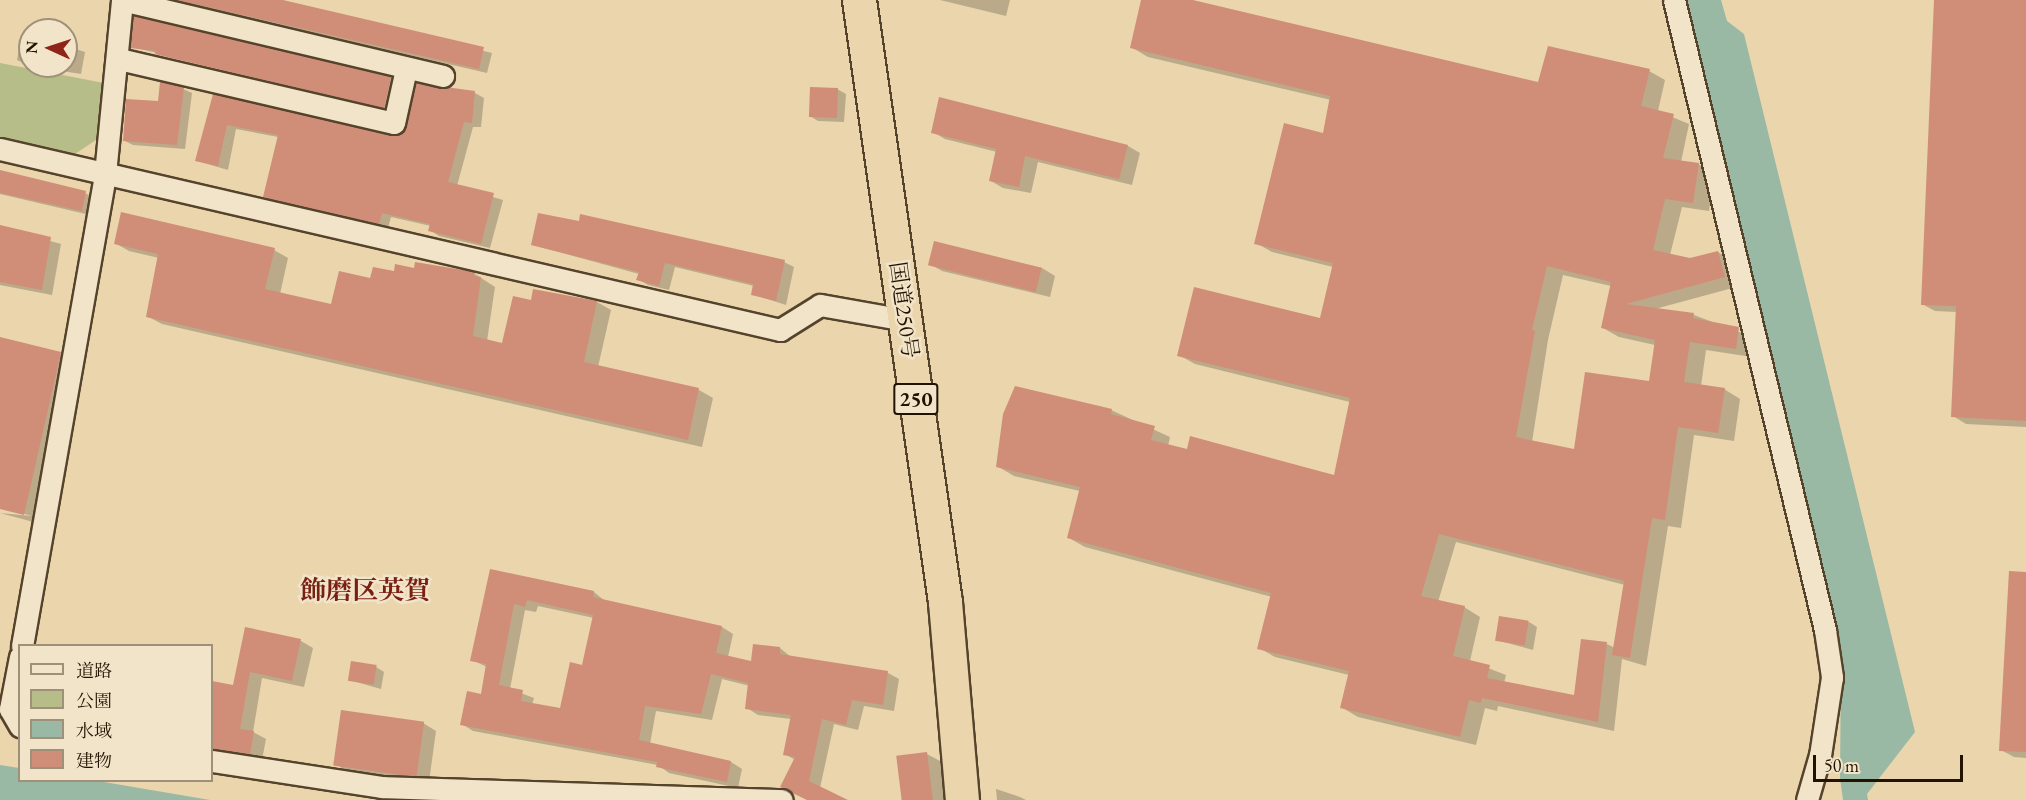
<!DOCTYPE html>
<html>
<head>
<meta charset="utf-8">
<style>
	body { margin:0 }
	#map { position:relative; width:2026px; height:800px; overflow:hidden; background:#ead5ac; font-family:"EB Garamond","Noto Serif JP",serif }
	div>[style] { position:absolute }
	.green>* { inset:0; background:#b7bd89 }
	.water>* { inset:0; background:#99b9a5 }
	.shadow>* { inset:0; background:#0003 }
	.building>* { inset:0; background:#d08d77; transform-origin:0 0 }
	.roads { filter:drop-shadow(2px 0 #55432b) drop-shadow(-2px 0 #55432b) drop-shadow(0 2px #55432b) drop-shadow(0 -2px #55432b) }
	.street>* { height:21px; margin:-10.5px; padding:0 10.5px; transform-origin:10.5px; border-radius:10.5px; background:#f1e4c9 }
	.highway>* { height:33px; margin:-16.5px; padding:0 16.5px; transform-origin:16.5px; border-radius:16.5px; background:#ead5ac }
	span { translate:-50% -50%; white-space:nowrap; text-align:center; line-height:1.15; -webkit-text-stroke:5px #f1e4c9; paint-order:stroke }
	.shield-label span { padding:2px 4px; background:#f1e4c9; border:2px solid; border-radius:4px; -webkit-text-stroke-width:0 }
	.shield-label { font-size:21px; color:#231200; font-weight:700 }
	.street-label { font-size:22px; color:#231200 }
	.quarter-label { font-size:26px; color:#7a1f14; font-weight:700 }
	.legend { position:absolute; left:18px; top:644px; width:195px; height:138px; box-sizing:border-box; background:#f1e4c9; border:2px solid #9f9079; margin:0; padding:8px 10px; list-style:none; font-size:18px; color:#231200 }
	.legend li { display:flex; align-items:center; gap:12px; height:30px }
	.legend b { width:30px; border:2px solid #9f9079 }
	.north { position:absolute; left:18px; top:18px; width:60px; height:60px; box-sizing:border-box; background:#f1e4c9; border:2px solid #9f9079; border-radius:50%; rotate:273deg; font-size:16px; font-weight:700; line-height:24px; text-align:center; color:#231200 }
	.north::after { content:''; display:block; margin:auto; width:21px; height:27px; background:#8f2418; clip-path:polygon(50% 0,100% 100%,50% 72%,0 100%) }
	.scale { position:absolute; left:1813px; top:755px; width:150px; height:27px; box-sizing:border-box; border:3px solid #231200; border-top:0; padding-left:8px; font-size:18px; line-height:21px; white-space:nowrap; color:#231200; -webkit-text-stroke:4px #f1e4c9; paint-order:stroke }
</style>
</head>
<body>
<div id="map">
	<div class="green">
		<i style="clip-path:polygon(0 63px,104px 83px,96px 140px,72px 156px,0 139px)"></i>
	</div>
	<div class="water">
		<i style="clip-path:polygon(1676px 0,1721px 0,1727px 21px,1744px 34px,1915px 732px,1867px 794px,1868px 800px,1843px 800px,1840px 778px,1841px 660px)"></i>
		<i style="clip-path:polygon(0 765px,19px 768px,20px 780px,98px 781px,210px 800px,0 800px)"></i>
	</div>
	<div class="shadow">
		<i style="clip-path:polygon(170px 0,278px 0,492px 53px,487px 73px)"></i>
		<i style="clip-path:polygon(940px 0,1010px 0,1006px 16px)"></i>
		<i style="clip-path:polygon(evenodd,1142px 0,1186px 0,1539px 84px,1649px 71px,1665px 80px,1658px 111px,1689px 124px,1681px 162px,1698px 164px,1714px 174px,1709px 211px,1682px 207px,1670px 255px,1690px 260px,1718px 252px,1734px 262px,1740px 286px,1655px 309px,1694px 315px,1755px 338px,1752px 357px,1706px 350px,1701px 386px,1724px 389px,1740px 399px,1734px 441px,1694px 435px,1681px 528px,1668px 526px,1646px 666px,1622px 659px,1614px 731px,1498px 706px,1497px 711px,1485px 708px,1476px 745px,1358px 717px,1341px 707px,1349px 675px,1275px 657px,1259px 648px,1272px 597px,1085px 547px,1069px 538px,1080px 491px,1014px 476px,997px 466px,1111px 410px,1170px 437px,1168px 446px,1335px 477px,1350px 402px,1195px 364px,1179px 355px,1321px 320px,1333px 267px,1272px 252px,1256px 243px,1324px 135px,1331px 100px,1148px 57px,1131px 47px,1142px 0,1563px 275px,1611px 286px,1603px 328px,1619px 337px,1655px 345px,1650px 383px,1575px 451px,1532px 442px,1548px 340px,1563px 275px,1142px 0,1456px 542px,1625px 585px,1615px 648px,1607px 644px,1575px 697px,1504px 683px,1506px 675px,1470px 661px,1480px 617px,1464px 607px,1438px 602px,1456px 542px)"></i>
		<i style="clip-path:polygon(1935px 0,2026px 0,2026px 427px,1966px 424px,1953px 416px,1957px 312px,1935px 311px,1922px 304px)"></i>
		<i style="clip-path:polygon(21px 39px,30px 40px,30px 66px,17px 60px)"></i>
		<i style="clip-path:polygon(66px 46px,85px 52px,81px 74px,31px 66px,66px 66px)"></i>
		<i style="clip-path:polygon(132px 47px,390px 78px,399px 83px,393px 111px)"></i>
		<i style="clip-path:polygon(183px 89px,192px 93px,185px 149px,133px 145px,125px 141px,159px 102px)"></i>
		<i style="clip-path:polygon(837px 89px,846px 94px,844px 122px,818px 121px,810px 116px)"></i>
		<i style="clip-path:polygon(475px 93px,484px 98px,481px 127px,473px 127px,457px 186px,503px 200px,490px 248px,439px 236px,430px 230px,431px 226px,391px 217px,388px 228px,274px 202px,265px 196px,278px 137px,236px 129px,228px 170px,197px 161px,214px 96px,398px 137px)"></i>
		<i style="clip-path:polygon(933px 132px,1128px 146px,1140px 153px,1132px 185px,1038px 162px,1031px 193px,1003px 188px,991px 181px,997px 152px,945px 139px)"></i>
		<i style="clip-path:polygon(0 171px,85px 193px,94px 198px,90px 215px,0 194px)"></i>
		<i style="clip-path:polygon(0 227px,61px 244px,52px 295px,0 285px)"></i>
		<i style="clip-path:polygon(115px 243px,274px 250px,288px 258px,280px 294px,333px 306px,372px 280px,415px 270px,417px 263px,475px 274px,495px 287px,487px 341px,503px 345px,532px 302px,597px 302px,611px 310px,598px 367px,699px 390px,713px 398px,702px 447px,162px 324px,147px 316px,159px 258px,129px 251px)"></i>
		<i style="clip-path:polygon(935px 243px,1042px 268px,1055px 276px,1050px 297px,942px 271px,930px 264px)"></i>
		<i style="clip-path:polygon(533px 245px,784px 262px,794px 267px,786px 305px,752px 294px,754px 286px,675px 267px,669px 290px,648px 285px,638px 279px,639px 274px)"></i>
		<i style="clip-path:polygon(0 338px,60px 354px,77px 364px,41px 524px,0 513px,32px 516px,0 507px)"></i>
		<i style="clip-path:polygon(evenodd,492px 570px,594px 592px,605px 601px,722px 627px,733px 634px,728px 657px,753px 663px,780px 648px,791px 657px,888px 673px,899px 679px,894px 711px,864px 706px,858px 730px,834px 724px,820px 788px,845px 800px,808px 800px,795px 760px,785px 754px,791px 719px,758px 715px,747px 708px,750px 686px,722px 679px,712px 720px,656px 711px,650px 744px,731px 762px,742px 769px,738px 788px,669px 773px,658px 765px,473px 731px,462px 724px,482px 696px,487px 667px,472px 660px,492px 570px,538px 606px,594px 618px,583px 667px,561px 710px,532px 705px,534px 698px,510px 689px,525px 610px,536px 612px,538px 606px)"></i>
		<i style="clip-path:polygon(2026px 574px,2026px 758px,2014px 757px,2001px 750px)"></i>
		<i style="clip-path:polygon(1529px 622px,1537px 627px,1533px 650px,1496px 640px)"></i>
		<i style="clip-path:polygon(246px 629px,301px 641px,313px 648px,304px 687px,262px 678px,253px 732px,266px 739px,262px 760px,212px 755px,212px 682px,234px 686px)"></i>
		<i style="clip-path:polygon(376px 667px,384px 672px,381px 689px,349px 680px)"></i>
		<i style="clip-path:polygon(423px 723px,436px 731px,429px 782px,347px 771px,335px 764px)"></i>
		<i style="clip-path:polygon(927px 754px,940px 761px,945px 800px,903px 800px)"></i>
		<i style="clip-path:polygon(996px 789px,1020px 797px,1026px 800px,997px 800px)"></i>
	</div>
	<div class="building">
		<i style="clip-path:polygon(177px 0,283px 0,484px 47px,479px 69px)"></i>
		<i style="clip-path:polygon(evenodd,1141px 0,1193px 0,1538px 82px,1548px 46px,1650px 69px,1641px 106px,1674px 114px,1663px 158px,1699px 163px,1693px 203px,1665px 199px,1653px 250px,1690px 258px,1718px 251px,1725px 277px,1626px 304px,1694px 313px,1693px 318px,1739px 327px,1736px 349px,1690px 342px,1684px 382px,1725px 388px,1718px 433px,1678px 427px,1665px 520px,1652px 518px,1630px 658px,1612px 655px,1624px 581px,1439px 534px,1421px 596px,1465px 606px,1453px 656px,1490px 665px,1487px 678px,1574px 695px,1581px 639px,1607px 642px,1598px 722px,1482px 698px,1481px 703px,1469px 700px,1460px 737px,1340px 708px,1349px 671px,1257px 649px,1271px 593px,1067px 538px,1080px 487px,996px 467px,1003px 414px,1015px 386px,1112px 409px,1111px 414px,1155px 426px,1151px 440px,1187px 449px,1190px 436px,1334px 475px,1350px 398px,1177px 356px,1194px 287px,1320px 318px,1333px 263px,1254px 244px,1284px 123px,1323px 133px,1330px 96px,1130px 48px,1141px 0,1547px 266px,1611px 282px,1601px 328px,1655px 340px,1649px 381px,1585px 372px,1574px 449px,1516px 437px,1535px 331px,1532px 330px,1547px 266px)"></i>
		<i style="clip-path:polygon(1934px 0,2026px 0,2026px 421px,1951px 417px,1956px 306px,1921px 305px)"></i>
		<i style="clip-path:polygon(133px 16px,391px 77px,384px 108px,163px 56px,155px 54px,156px 51px,130px 48px)"></i>
		<i style="clip-path:polygon(160px 82px,184px 87px,177px 145px,123px 141px,126px 99px,158px 101px)"></i>
		<i style="clip-path:polygon(416px 83px,475px 91px,472px 123px,464px 122px,448px 182px,494px 193px,481px 244px,428px 231px,430px 224px,382px 213px,379px 224px,263px 197px,278px 135px,227px 125px,218px 166px,195px 161px,213px 94px,397px 135px,406px 126px)"></i>
		<i style="left:810px;top:87px;width:28px;height:30px;rotate:2deg"></i>
		<i style="clip-path:polygon(939px 97px,1128px 145px,1119px 179px,1025px 156px,1019px 187px,989px 181px,996px 149px,931px 133px)"></i>
		<i style="clip-path:polygon(0 170px,86px 191px,82px 211px,0 193px)"></i>
		<i style="clip-path:polygon(121px 212px,275px 248px,265px 289px,331px 304px,339px 271px,370px 278px,373px 267px,394px 271px,395px 264px,414px 268px,415px 262px,475px 272px,474px 276px,481px 277px,473px 336px,502px 343px,513px 296px,531px 300px,533px 289px,597px 301px,584px 362px,699px 388px,688px 440px,146px 317px,158px 254px,114px 244px)"></i>
		<i style="clip-path:polygon(538px 213px,579px 221px,580px 214px,785px 260px,776px 301px,751px 295px,753px 284px,665px 263px,659px 286px,636px 280px,639px 272px,531px 245px)"></i>
		<i style="clip-path:polygon(0 225px,51px 237px,42px 290px,0 282px)"></i>
		<i style="left:934px;top:241px;width:111px;height:25px;rotate:14deg"></i>
		<i style="clip-path:polygon(0 337px,61px 352px,24px 515px,0 509px)"></i>
		<i style="clip-path:polygon(evenodd,490px 569px,594px 591px,593px 597px,722px 626px,716px 653px,751px 661px,753px 644px,780px 647px,780px 654px,888px 671px,883px 705px,852px 700px,846px 725px,822px 719px,809px 781px,848px 800px,807px 800px,780px 787px,795px 757px,783px 755px,791px 715px,745px 709px,748px 683px,711px 674px,701px 714px,645px 706px,639px 740px,731px 761px,727px 782px,656px 767px,657px 762px,460px 725px,467px 691px,481px 694px,486px 664px,470px 661px,490px 569px,527px 600px,593px 615px,582px 665px,570px 662px,560px 708px,521px 701px,523px 690px,499px 685px,514px 604px,525px 607px,527px 600px)"></i>
		<i style="clip-path:polygon(2009px 571px,2026px 572px,2026px 752px,1999px 751px)"></i>
		<i style="left:1499px;top:616px;width:30px;height:25px;rotate:9deg"></i>
		<i style="clip-path:polygon(245px 627px,301px 639px,292px 681px,250px 672px,240px 729px,254px 731px,250px 754px,212px 749px,212px 681px,233px 685px)"></i>
		<i style="left:351px;top:661px;width:26px;height:20px;rotate:9deg"></i>
		<i style="left:341px;top:710px;width:84px;height:56px;rotate:8deg"></i>
		<i style="left:927px;top:752px;width:48px;height:31px;rotate:83deg"></i>
	</div>
	<div class="roads">
		<div class="street">
			<i style="left:122px;top:0;width:330px;rotate:13.3deg"></i>
			<i style="left:1674px;top:0;width:648px;rotate:76.52deg"></i>
			<i style="left:1825px;top:630px;width:48px;rotate:81.5deg"></i>
			<i style="left:1832px;top:677px;width:79px;rotate:98.7deg"></i>
			<i style="left:1820px;top:755px;width:47px;rotate:106.1deg"></i>
			<i style="left:119px;top:59px;width:282px;rotate:13.1deg"></i>
			<i style="left:394px;top:123px;width:55px;rotate:-77.5deg"></i>
			<i style="left:0;top:149px;width:801px;rotate:13.06deg"></i>
			<i style="left:780px;top:330px;width:47px;rotate:-32deg"></i>
			<i style="left:820px;top:305px;width:86px;rotate:10deg"></i>
			<i style="left:22px;top:646px;width:479px;rotate:-80deg"></i>
			<i style="left:105px;top:174px;width:175px;rotate:-84.4deg"></i>
			<i style="left:20px;top:657px;width:53px;rotate:100.9deg"></i>
			<i style="left:10px;top:709px;width:20px;rotate:60deg"></i>
			<i style="left:212px;top:761px;width:172px;rotate:8.7deg"></i>
			<i style="left:382px;top:787px;width:400px;rotate:1.9deg"></i>
		</div>
		<div class="highway">
			<i style="left:859px;top:0;width:608px;rotate:81.87deg"></i>
			<i style="left:945px;top:602px;width:199px;rotate:85.1deg"></i>
		</div>
	</div>
	<div class="shield-label">
		<span style="left:916px;top:399px">250</span>
	</div>
	<div class="street-label">
		<span style="left:904px;top:310px;rotate:82deg">国道250号</span>
	</div>
	<div class="quarter-label">
		<span style="left:365px;top:591px">飾磨区英賀</span>
	</div>
	<ul class="legend">
	<li><b style="height:8px;background:#f1e4c9"></b>道路</li>
	<li><b style="height:16px;background:#b7bd89"></b>公園</li>
	<li><b style="height:16px;background:#99b9a5"></b>水域</li>
	<li><b style="height:16px;background:#d08d77"></b>建物</li>
	</ul>
	<div class="north">N</div>
	<div class="scale">50 m</div>
</div>
</body>
</html>
